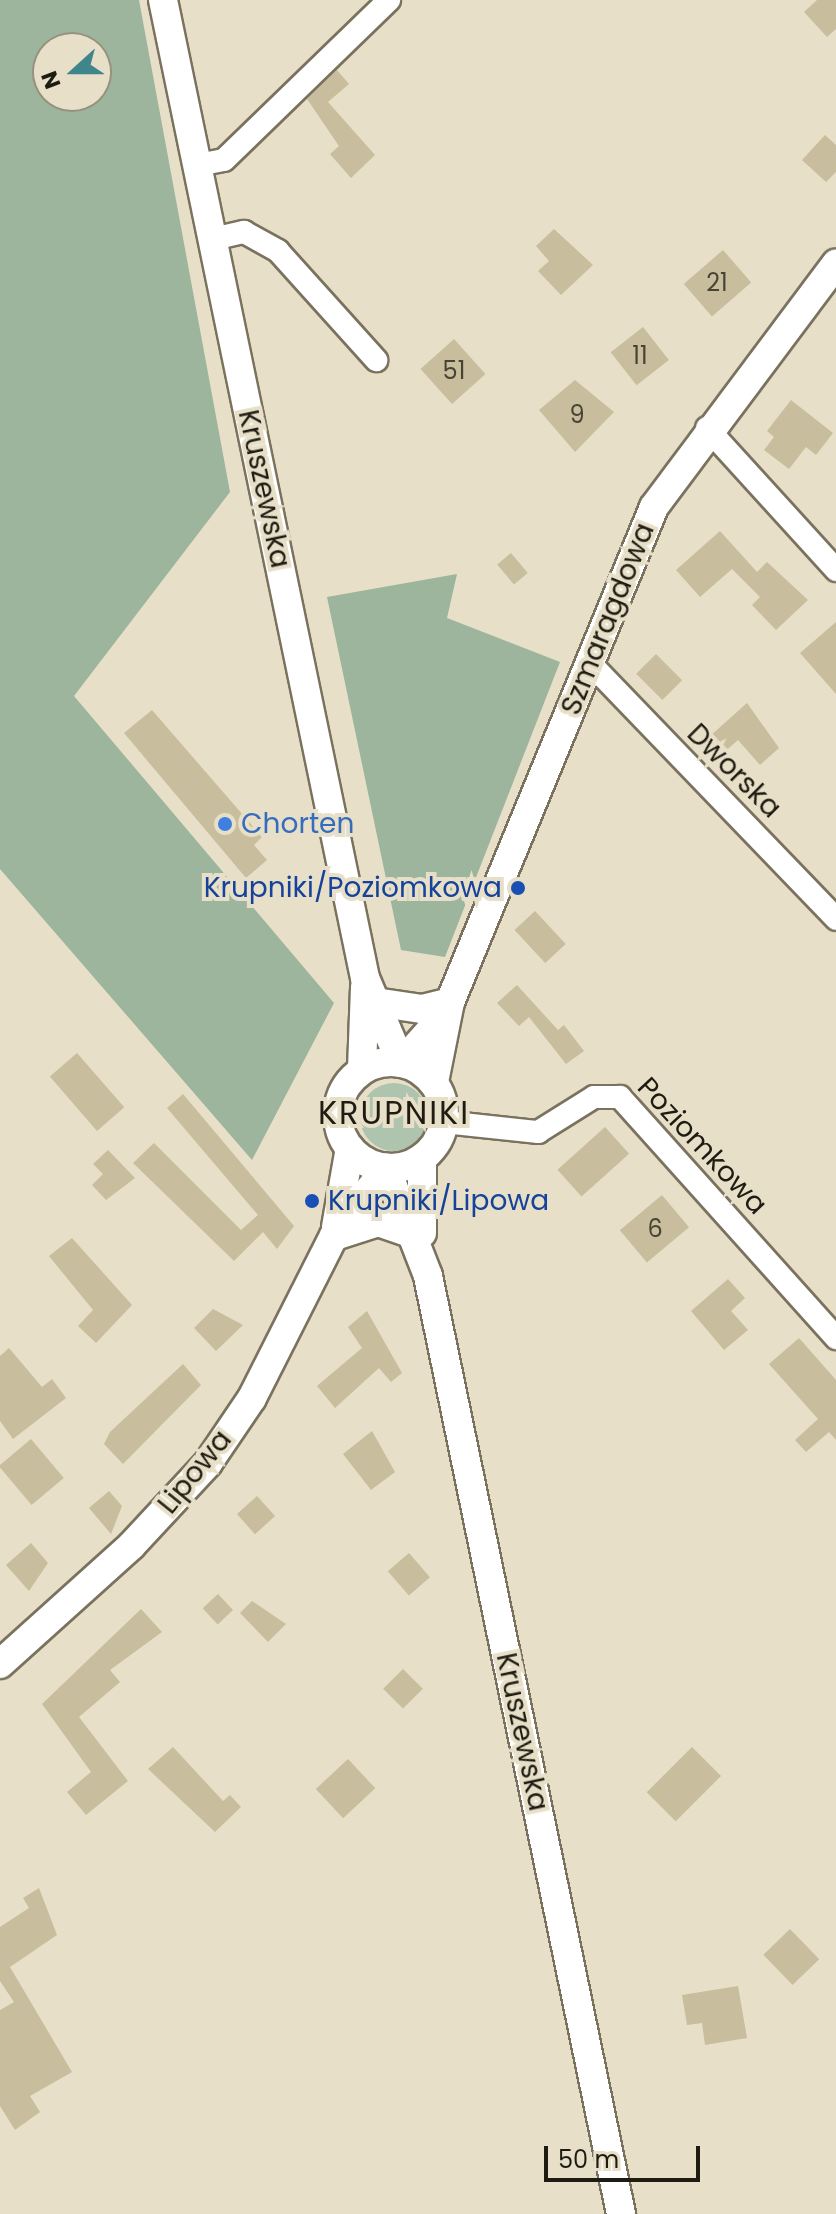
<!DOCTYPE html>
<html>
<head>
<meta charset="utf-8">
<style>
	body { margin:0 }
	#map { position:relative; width:836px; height:2214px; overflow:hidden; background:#e7dfc8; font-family:Poppins,sans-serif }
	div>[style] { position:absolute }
	.green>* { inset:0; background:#aec4ae }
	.round { border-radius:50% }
	.forest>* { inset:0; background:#9cb59c }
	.building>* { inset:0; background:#c8bd9d; transform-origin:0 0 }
	.roads { filter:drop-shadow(2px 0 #7a725e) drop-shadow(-2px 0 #7a725e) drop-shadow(0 2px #7a725e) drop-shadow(0 -2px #7a725e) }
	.minor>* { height:22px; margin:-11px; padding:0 11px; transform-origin:11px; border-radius:11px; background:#fff }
	.tertiary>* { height:28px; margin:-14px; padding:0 14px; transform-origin:14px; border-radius:14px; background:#fff }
	.tertiary>.ring { margin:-14px; padding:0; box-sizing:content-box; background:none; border:28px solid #fff; border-radius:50% }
	.dots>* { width:22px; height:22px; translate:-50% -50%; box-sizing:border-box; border:4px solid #e7dfc8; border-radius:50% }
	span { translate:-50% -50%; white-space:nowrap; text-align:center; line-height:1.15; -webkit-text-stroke:8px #e7dfc8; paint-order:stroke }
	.number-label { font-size:24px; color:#484435 }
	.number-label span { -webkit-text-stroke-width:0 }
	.street-label { font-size:28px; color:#1e1b12 }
	.shop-label { font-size:28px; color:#366cbe }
	.left { translate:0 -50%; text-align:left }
	.transit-label { font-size:28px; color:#164399 }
	.right { translate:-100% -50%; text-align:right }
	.quarter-label { font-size:32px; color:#1e1b12; letter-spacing:2px }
	.north { position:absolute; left:32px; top:32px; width:80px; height:80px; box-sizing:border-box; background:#e7dfc8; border:2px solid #97917f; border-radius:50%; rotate:249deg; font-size:22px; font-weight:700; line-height:32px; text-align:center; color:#1e1b12 }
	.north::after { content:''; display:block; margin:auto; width:28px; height:36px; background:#3e858c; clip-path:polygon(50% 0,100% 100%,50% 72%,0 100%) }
	.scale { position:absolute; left:544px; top:2146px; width:156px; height:36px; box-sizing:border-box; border:4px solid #1e1b12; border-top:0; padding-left:10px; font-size:24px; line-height:28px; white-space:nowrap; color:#1e1b12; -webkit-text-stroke:6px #e7dfc8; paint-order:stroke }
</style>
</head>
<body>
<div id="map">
	<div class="green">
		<i class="round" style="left:360px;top:1083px;width:68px;height:68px"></i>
	</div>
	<div class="forest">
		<i style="clip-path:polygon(evenodd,0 0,139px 0,230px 492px,74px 696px,334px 1003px,252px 1160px,0 869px,0 0,96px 48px,96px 96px,48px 96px,48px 48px,96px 48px)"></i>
		<i style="clip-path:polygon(457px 574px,447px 618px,560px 662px,445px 957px,401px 950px,327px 597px)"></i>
	</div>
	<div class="building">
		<i style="clip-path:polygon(817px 0,836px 0,836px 29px,827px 37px,804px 12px)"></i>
		<i style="clip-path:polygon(337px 70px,349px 84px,328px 102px,375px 155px,351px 178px,330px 154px,339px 146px,307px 99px)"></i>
		<i style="clip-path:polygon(825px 135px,836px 145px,836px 172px,826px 182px,802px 160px)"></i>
		<i style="clip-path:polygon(554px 229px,593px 265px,561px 295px,538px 271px,549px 261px,536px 246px)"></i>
		<i style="left:723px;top:250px;width:43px;height:52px;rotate:49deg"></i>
		<i style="left:643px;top:327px;width:42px;height:41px;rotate:52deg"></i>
		<i style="left:454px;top:339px;width:47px;height:45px;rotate:48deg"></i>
		<i style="clip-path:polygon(575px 380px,614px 412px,575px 452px,539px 410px)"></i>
		<i style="clip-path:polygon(791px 400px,833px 433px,816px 455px,806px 447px,789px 469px,764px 450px,774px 437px,767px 431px)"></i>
		<i style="clip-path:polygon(720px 531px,757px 572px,767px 562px,808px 600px,776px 630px,752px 605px,760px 597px,732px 569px,700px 597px,676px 570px)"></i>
		<i style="left:511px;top:553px;width:26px;height:18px;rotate:50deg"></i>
		<i style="clip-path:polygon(836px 622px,836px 694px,800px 653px)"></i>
		<i style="left:656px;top:654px;width:37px;height:28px;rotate:45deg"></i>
		<i style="clip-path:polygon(747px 703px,779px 748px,760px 765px,738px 740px,714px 761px,700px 745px)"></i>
		<i style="clip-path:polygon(152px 710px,262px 837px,254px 845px,267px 860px,246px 878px,124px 733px)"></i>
		<i style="left:535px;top:911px;width:45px;height:28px;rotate:47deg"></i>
		<i style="clip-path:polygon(517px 985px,558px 1030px,564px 1025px,584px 1051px,566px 1064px,529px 1017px,519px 1026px,497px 1003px)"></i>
		<i style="left:77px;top:1053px;width:72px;height:36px;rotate:49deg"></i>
		<i style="clip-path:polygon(183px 1094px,294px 1226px,277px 1249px,263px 1232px,234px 1261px,133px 1163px,154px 1143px,241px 1230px,258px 1215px,167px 1108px)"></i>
		<i style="left:605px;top:1127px;width:36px;height:64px;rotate:48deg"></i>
		<i style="clip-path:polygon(108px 1150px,135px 1178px,106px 1200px,92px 1185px,103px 1174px,93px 1164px)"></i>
		<i style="left:662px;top:1195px;width:42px;height:55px;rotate:50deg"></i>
		<i style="clip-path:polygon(72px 1238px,132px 1305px,96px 1343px,78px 1326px,93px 1310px,49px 1256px)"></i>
		<i style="clip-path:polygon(728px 1279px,745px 1298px,731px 1311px,748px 1330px,724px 1350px,691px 1311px)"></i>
		<i style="clip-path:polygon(213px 1309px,243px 1325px,216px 1351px,194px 1328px)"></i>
		<i style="clip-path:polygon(367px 1311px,402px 1373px,391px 1382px,379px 1368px,335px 1408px,317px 1386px,362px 1348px,348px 1327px)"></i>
		<i style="clip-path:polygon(799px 1338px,836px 1380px,836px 1440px,829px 1432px,806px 1452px,795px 1440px,818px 1419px,769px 1364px)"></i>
		<i style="clip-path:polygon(9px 1348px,42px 1387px,52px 1379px,66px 1398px,13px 1439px,0 1421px,0 1356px)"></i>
		<i style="clip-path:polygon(183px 1364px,201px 1385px,123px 1464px,104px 1444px,110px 1432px)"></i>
		<i style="clip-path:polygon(372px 1431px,395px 1472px,371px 1490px,343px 1454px)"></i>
		<i style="left:31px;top:1439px;width:51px;height:42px;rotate:50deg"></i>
		<i style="clip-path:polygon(109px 1491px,122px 1506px,111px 1534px,89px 1508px)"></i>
		<i style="left:257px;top:1496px;width:27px;height:27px;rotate:48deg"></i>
		<i style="clip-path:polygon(31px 1543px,48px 1563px,29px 1591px,6px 1565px)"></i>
		<i style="left:409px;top:1553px;width:32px;height:28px;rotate:49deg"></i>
		<i style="left:218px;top:1594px;width:22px;height:21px;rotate:47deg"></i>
		<i style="clip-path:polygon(252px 1601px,286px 1624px,268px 1642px,240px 1613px)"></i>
		<i style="clip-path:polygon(141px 1609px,162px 1632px,110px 1670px,120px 1682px,79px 1717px,128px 1781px,86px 1815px,67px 1792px,91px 1772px,42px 1704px)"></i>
		<i style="left:403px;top:1669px;width:28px;height:28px;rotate:45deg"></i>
		<i style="clip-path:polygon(173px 1747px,223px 1801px,230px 1795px,241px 1807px,215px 1832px,148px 1769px)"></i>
		<i style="left:692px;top:1747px;width:41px;height:64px;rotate:45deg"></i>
		<i style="left:348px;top:1759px;width:40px;height:44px;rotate:47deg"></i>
		<i style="clip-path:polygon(39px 1888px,57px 1935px,10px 1967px,72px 2072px,30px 2096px,40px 2112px,15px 2130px,0 2106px,0 2010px,14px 2002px,0 1981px,0 1927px,29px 1908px,23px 1898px)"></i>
		<i style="left:790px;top:1929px;width:42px;height:37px;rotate:46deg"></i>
		<i style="clip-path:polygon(738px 1986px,747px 2038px,705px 2045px,702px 2023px,687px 2025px,682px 1995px)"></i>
	</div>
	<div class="roads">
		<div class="minor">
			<i style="left:198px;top:165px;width:26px;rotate:-11deg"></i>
			<i style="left:224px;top:160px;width:230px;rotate:-44.1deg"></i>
			<i style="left:213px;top:239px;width:32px;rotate:-13deg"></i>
			<i style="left:244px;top:232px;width:39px;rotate:29deg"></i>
			<i style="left:278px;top:251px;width:147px;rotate:48deg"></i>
			<i style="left:707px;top:428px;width:192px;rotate:47.7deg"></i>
			<i style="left:590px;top:663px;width:355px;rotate:46.1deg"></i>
			<i style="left:444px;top:1122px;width:95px;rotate:6.1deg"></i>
			<i style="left:538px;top:1132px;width:66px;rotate:-32deg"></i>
			<i style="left:594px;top:1097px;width:26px"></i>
			<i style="left:620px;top:1097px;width:324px;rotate:48.1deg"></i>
		</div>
		<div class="tertiary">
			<i style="left:163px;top:0;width:999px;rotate:78.33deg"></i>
			<i style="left:365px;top:978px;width:92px;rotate:67deg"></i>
			<i style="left:375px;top:1002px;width:48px;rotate:8.5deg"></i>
			<i style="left:422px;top:1009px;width:29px;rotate:-14deg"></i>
			<i class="ring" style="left:338px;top:1062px;width:78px;height:78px"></i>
			<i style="left:401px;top:1063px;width:69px;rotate:-48deg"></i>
			<i style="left:362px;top:1069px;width:82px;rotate:-87.9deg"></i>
			<i style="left:434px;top:1082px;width:82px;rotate:-78.7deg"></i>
			<i style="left:450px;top:1002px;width:535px;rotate:-67.6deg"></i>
			<i style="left:654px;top:507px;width:304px;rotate:-53.2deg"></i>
			<i style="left:386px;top:1168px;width:116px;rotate:68.7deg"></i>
			<i style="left:428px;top:1276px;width:958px;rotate:78.37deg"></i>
			<i style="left:336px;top:1227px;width:80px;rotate:-80deg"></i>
			<i style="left:422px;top:1233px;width:75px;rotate:-90deg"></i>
			<i style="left:335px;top:1236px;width:45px;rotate:-18deg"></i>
			<i style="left:378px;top:1222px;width:40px;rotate:18.9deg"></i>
			<i style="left:0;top:1664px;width:176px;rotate:-42deg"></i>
			<i style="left:131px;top:1546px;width:113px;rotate:-47.1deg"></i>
			<i style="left:208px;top:1463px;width:78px;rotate:-55.9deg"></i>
			<i style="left:252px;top:1398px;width:182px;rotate:-63.2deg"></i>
			<i style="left:334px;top:1236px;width:86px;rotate:-52.6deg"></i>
		</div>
	</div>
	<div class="dots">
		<i style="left:225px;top:824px;background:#3f7fe0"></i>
		<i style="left:518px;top:888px;background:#1a4fb4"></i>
		<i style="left:312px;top:1201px;background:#1a4fb4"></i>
	</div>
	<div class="number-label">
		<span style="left:717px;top:283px">21</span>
		<span style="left:640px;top:356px">11</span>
		<span style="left:454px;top:371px">51</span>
		<span style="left:577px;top:415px">9</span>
		<span style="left:655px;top:1229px">6</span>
	</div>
	<div class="street-label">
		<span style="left:264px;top:489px;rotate:78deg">Kruszewska</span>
		<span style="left:608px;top:619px;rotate:-68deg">Szmaragdowa</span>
		<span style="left:734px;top:771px;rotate:45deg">Dworska</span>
		<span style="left:702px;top:1146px;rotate:47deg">Poziomkowa</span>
		<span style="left:195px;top:1472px;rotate:-51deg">Lipowa</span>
		<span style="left:522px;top:1732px;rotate:78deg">Kruszewska</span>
	</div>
	<div class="shop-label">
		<span class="left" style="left:241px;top:824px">Chorten</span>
	</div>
	<div class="transit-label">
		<span class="right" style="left:502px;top:888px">Krupniki/Poziomkowa</span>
		<span class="left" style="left:328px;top:1201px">Krupniki/Lipowa</span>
	</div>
	<div class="quarter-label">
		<span style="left:394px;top:1113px">KRUPNIKI</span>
	</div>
	<div class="north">N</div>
	<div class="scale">50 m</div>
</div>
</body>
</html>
